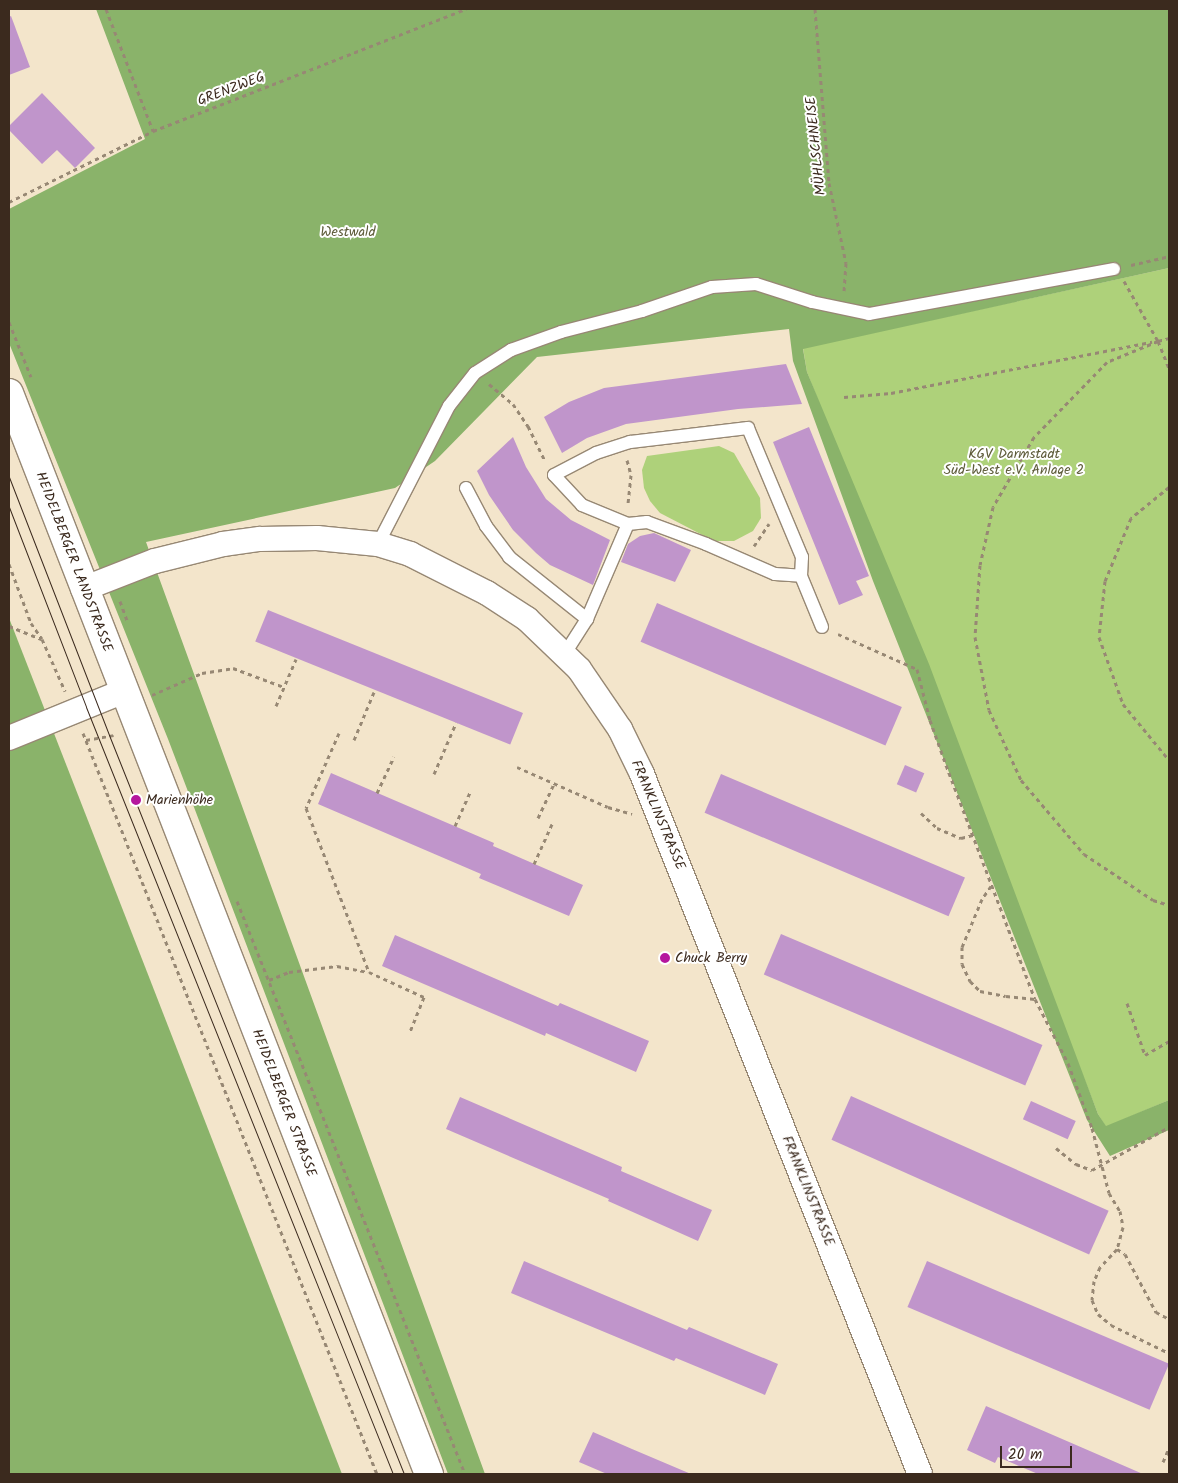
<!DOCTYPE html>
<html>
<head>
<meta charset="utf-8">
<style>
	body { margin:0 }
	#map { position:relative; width:1178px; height:1483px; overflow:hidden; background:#f3e5cb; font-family:Kalam,sans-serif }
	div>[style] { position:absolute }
	.green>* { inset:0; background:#aed17a }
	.forest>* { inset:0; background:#8ab36a }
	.building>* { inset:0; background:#c095cb; transform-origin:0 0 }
	.path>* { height:3px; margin-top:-1.5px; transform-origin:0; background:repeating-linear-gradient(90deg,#978874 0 4px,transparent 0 8px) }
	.roads { filter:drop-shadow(1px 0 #978874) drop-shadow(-1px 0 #978874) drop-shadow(0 1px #978874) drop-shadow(0 -1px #978874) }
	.service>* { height:12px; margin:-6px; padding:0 6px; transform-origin:6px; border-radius:6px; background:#fff }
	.minor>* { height:24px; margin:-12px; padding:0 12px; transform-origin:12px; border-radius:12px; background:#fff }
	.tertiary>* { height:28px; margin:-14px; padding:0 14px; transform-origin:14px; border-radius:14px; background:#fff }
	.tram>* { height:1px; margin:-0.5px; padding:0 0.5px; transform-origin:0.5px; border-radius:0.5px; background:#3b2a1e }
	.dots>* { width:14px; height:14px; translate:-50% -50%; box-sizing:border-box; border:2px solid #fff; border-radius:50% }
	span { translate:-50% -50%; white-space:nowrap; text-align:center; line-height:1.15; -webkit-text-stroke:4px #fff; paint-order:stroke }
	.street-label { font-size:14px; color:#3b2a1e }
	.park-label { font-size:14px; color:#5e5c3a }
	.poi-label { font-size:14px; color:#3b2a1e }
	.left { translate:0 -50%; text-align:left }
	.frame { position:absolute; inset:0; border:10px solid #3b2a1e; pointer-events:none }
	.scale { position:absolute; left:1000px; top:1446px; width:72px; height:22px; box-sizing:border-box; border:2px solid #3b2a1e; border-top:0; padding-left:6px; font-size:15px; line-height:18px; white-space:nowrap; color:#3b2a1e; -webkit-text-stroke:4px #fff; paint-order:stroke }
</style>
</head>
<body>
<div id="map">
	<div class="green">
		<i style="clip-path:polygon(1169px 268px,1169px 1100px,1106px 1127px,1098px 1114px,807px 372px,803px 348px)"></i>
		<i style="clip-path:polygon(719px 446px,734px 453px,760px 498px,761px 518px,753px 531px,734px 541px,714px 541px,660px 513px,650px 501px,644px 488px,642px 470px,647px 456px)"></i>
	</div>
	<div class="forest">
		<i style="clip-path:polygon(96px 9px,1169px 9px,1169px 268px,803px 349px,807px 372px,929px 664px,1098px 1114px,1106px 1126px,1169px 1100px,1169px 1130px,1110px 1156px,1087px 1120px,873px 581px,793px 361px,789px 329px,537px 357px,435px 461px,395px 488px,146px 542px,485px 1474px,448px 1474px,168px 739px,9px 343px,9px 209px,145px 139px)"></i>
		<i style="clip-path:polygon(9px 618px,149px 977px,342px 1474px,9px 1474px)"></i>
	</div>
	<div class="building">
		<i style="clip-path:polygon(11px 16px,30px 67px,9px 75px,9px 17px)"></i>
		<i style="clip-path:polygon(42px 93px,95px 148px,75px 168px,57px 150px,42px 164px,9px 130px,9px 126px)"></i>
		<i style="clip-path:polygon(786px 364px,802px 404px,738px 409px,626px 424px,587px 438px,562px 453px,544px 417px,569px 402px,604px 388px)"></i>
		<i style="clip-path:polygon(809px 427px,869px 576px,856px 581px,863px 595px,839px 605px,773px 442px)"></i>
		<i style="clip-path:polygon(513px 437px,526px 467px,546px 499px,571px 520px,610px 540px,593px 585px,550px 565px,536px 553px,513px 530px,489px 495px,477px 471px)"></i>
		<i style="clip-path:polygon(654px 533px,691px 550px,675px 582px,621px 562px,628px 544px,640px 536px)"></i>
		<i style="left:657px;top:603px;width:266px;height:42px;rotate:23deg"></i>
		<i style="left:268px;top:610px;width:275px;height:34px;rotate:22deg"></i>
		<i style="left:905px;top:765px;width:21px;height:21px;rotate:23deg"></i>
		<i style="clip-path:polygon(331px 773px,494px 843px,493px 846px,583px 885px,569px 916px,479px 878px,481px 874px,318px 804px)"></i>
		<i style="left:721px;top:774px;width:265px;height:42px;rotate:23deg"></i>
		<i style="left:781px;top:934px;width:284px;height:44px;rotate:23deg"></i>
		<i style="clip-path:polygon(395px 935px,558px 1006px,560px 1003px,649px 1041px,636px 1072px,546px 1033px,545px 1036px,382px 966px)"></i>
		<i style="left:851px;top:1096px;width:282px;height:48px;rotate:24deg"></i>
		<i style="clip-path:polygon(460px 1097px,622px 1167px,621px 1171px,712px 1210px,698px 1241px,608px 1201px,609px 1199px,446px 1129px)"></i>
		<i style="left:1031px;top:1101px;width:49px;height:20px;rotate:24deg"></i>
		<i style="clip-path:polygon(524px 1261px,687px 1330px,689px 1327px,778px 1364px,765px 1395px,676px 1358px,674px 1361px,511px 1293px)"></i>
		<i style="left:927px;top:1261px;width:263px;height:50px;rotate:23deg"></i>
		<i style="clip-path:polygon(986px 1406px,1143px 1474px,1038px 1474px,998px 1457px,995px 1463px,967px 1450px)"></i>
		<i style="clip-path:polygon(593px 1432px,632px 1449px,691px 1474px,607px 1474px,579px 1462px)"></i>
	</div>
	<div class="path">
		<i style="left:106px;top:9px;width:131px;rotate:68.9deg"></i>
		<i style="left:815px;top:9px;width:175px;rotate:85.4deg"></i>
		<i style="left:829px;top:183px;width:82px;rotate:78deg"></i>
		<i style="left:846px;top:263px;width:28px;rotate:94deg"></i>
		<i style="left:9px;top:202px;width:161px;rotate:-26.2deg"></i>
		<i style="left:153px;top:131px;width:336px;rotate:-21.3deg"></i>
		<i style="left:1131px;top:265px;width:39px;rotate:-13deg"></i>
		<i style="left:1124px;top:281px;width:69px;rotate:60.5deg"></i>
		<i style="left:1158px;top:341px;width:29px;rotate:68deg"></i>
		<i style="left:9px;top:322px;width:59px;rotate:68.2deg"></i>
		<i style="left:1158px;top:341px;width:55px;rotate:157.6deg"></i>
		<i style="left:1107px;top:362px;width:105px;rotate:134.2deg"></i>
		<i style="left:1034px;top:437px;width:81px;rotate:120.4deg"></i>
		<i style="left:993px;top:507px;width:59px;rotate:102.6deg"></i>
		<i style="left:980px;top:565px;width:72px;rotate:94deg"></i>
		<i style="left:975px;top:637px;width:74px;rotate:79.1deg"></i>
		<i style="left:989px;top:710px;width:77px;rotate:65.4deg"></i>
		<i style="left:1021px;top:780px;width:97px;rotate:49.6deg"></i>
		<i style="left:1084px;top:854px;width:83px;rotate:33.7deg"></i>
		<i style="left:1153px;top:900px;width:17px;rotate:17deg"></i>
		<i style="left:1158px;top:341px;width:11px;rotate:-15deg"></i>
		<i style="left:489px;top:384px;width:31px;rotate:40deg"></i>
		<i style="left:513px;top:404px;width:27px;rotate:56deg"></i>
		<i style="left:528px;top:426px;width:39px;rotate:64deg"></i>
		<i style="left:844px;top:397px;width:47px;rotate:-4.9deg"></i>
		<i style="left:891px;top:393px;width:266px;rotate:-11.1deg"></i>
		<i style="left:627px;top:460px;width:16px;rotate:75deg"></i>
		<i style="left:631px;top:475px;width:31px;rotate:96deg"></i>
		<i style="left:1169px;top:487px;width:49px;rotate:140.8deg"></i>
		<i style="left:1131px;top:518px;width:68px;rotate:112.4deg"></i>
		<i style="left:1105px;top:581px;width:56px;rotate:96.1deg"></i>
		<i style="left:1099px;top:637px;width:71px;rotate:70.3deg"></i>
		<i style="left:1123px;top:704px;width:72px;rotate:50.6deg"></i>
		<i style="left:754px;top:546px;width:27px;rotate:-56deg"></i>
		<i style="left:9px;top:564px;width:63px;rotate:69.6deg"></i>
		<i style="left:31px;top:623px;width:19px;rotate:55deg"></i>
		<i style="left:42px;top:639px;width:57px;rotate:66.1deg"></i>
		<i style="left:120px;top:601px;width:23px;rotate:70deg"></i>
		<i style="left:9px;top:626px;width:35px;rotate:22deg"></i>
		<i style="left:838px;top:634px;width:86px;rotate:23.9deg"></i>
		<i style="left:917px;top:669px;width:53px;rotate:75.7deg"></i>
		<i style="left:930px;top:720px;width:48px;rotate:70.4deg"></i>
		<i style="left:946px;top:765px;width:250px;rotate:69.2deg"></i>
		<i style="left:1035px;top:999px;width:72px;rotate:62.7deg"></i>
		<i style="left:1068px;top:1063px;width:69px;rotate:69.7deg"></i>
		<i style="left:1092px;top:1128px;width:67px;rotate:75.3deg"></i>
		<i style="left:1109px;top:1193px;width:21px;rotate:59deg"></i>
		<i style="left:1120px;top:1211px;width:16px;rotate:79deg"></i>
		<i style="left:1123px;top:1227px;width:23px;rotate:105deg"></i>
		<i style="left:1117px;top:1249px;width:25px;rotate:133deg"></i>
		<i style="left:1100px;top:1267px;width:15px;rotate:113deg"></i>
		<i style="left:1094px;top:1281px;width:19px;rotate:96deg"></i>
		<i style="left:1092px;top:1300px;width:15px;rotate:67deg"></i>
		<i style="left:1098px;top:1314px;width:17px;rotate:40deg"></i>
		<i style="left:1111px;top:1325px;width:64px;rotate:25.8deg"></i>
		<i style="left:152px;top:695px;width:55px;rotate:-23.7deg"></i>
		<i style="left:202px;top:673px;width:31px;rotate:-9deg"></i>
		<i style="left:233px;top:668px;width:54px;rotate:20.4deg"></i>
		<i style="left:276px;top:706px;width:51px;rotate:-66.9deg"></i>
		<i style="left:83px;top:733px;width:797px;rotate:68.36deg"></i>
		<i style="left:339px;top:733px;width:82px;rotate:113.7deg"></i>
		<i style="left:306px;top:808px;width:176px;rotate:69deg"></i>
		<i style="left:369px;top:972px;width:60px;rotate:24.4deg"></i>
		<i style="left:424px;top:997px;width:37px;rotate:112deg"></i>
		<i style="left:86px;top:740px;width:28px;rotate:-10deg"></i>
		<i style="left:354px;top:740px;width:52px;rotate:-67.4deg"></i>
		<i style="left:517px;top:767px;width:99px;rotate:23.7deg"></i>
		<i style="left:608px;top:807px;width:25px;rotate:16deg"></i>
		<i style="left:434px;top:774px;width:56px;rotate:-66.7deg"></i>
		<i style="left:377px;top:793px;width:40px;rotate:-65deg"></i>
		<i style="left:921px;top:813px;width:22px;rotate:43deg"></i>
		<i style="left:937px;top:828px;width:26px;rotate:23deg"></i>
		<i style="left:961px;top:838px;width:12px;rotate:-14deg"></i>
		<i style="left:538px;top:818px;width:38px;rotate:-65deg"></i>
		<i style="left:455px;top:826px;width:39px;rotate:-66deg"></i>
		<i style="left:534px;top:864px;width:44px;rotate:-65.8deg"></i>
		<i style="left:991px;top:886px;width:16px;rotate:125deg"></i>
		<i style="left:982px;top:899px;width:52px;rotate:112.6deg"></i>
		<i style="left:962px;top:947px;width:17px;rotate:90deg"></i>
		<i style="left:962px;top:964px;width:19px;rotate:65deg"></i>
		<i style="left:970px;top:981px;width:14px;rotate:45deg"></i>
		<i style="left:980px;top:991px;width:26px;rotate:11deg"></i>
		<i style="left:1006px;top:996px;width:29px;rotate:6deg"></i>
		<i style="left:237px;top:901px;width:617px;rotate:68.3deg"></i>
		<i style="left:269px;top:980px;width:22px;rotate:-22deg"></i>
		<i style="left:289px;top:972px;width:48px;rotate:-7.1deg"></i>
		<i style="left:337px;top:966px;width:32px;rotate:11deg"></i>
		<i style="left:1127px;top:1003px;width:55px;rotate:70.9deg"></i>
		<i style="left:1145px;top:1055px;width:28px;rotate:-30deg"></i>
		<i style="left:1056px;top:1148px;width:26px;rotate:39deg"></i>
		<i style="left:1076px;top:1164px;width:17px;rotate:21deg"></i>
		<i style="left:1092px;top:1170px;width:88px;rotate:-29.2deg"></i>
		<i style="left:1117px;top:1249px;width:9px;rotate:32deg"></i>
		<i style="left:1125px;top:1254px;width:66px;rotate:61.9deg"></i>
		<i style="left:1156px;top:1312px;width:15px;rotate:28deg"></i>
		<i style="left:1163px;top:1462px;width:15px;rotate:-67deg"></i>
	</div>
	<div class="roads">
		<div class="service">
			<i style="left:466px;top:488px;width:43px;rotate:62.2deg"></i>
			<i style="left:486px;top:526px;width:39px;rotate:53deg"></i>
			<i style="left:509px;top:557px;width:100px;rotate:38.5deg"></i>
			<i style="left:628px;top:524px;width:19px;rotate:-6deg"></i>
			<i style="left:647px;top:522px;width:63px;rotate:20.4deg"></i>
			<i style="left:706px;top:544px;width:75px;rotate:23.5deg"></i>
			<i style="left:775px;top:574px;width:26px;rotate:4deg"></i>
			<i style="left:378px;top:544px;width:155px;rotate:-62.8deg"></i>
			<i style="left:449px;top:406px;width:42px;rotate:-51.8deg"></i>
			<i style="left:475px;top:373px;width:43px;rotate:-32.6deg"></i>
			<i style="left:511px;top:350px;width:53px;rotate:-19.8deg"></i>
			<i style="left:561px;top:332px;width:84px;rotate:-14.5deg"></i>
			<i style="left:642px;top:311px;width:74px;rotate:-18.9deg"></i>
			<i style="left:712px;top:287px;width:44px;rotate:-3.9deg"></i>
			<i style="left:756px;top:284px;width:59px;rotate:17.8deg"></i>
			<i style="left:812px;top:302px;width:58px;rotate:11.9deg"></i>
			<i style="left:869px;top:314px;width:249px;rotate:-10.4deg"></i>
			<i style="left:564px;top:655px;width:43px;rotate:-57.4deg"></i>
			<i style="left:587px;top:619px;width:103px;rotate:-66.7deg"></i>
			<i style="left:628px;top:524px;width:50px;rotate:-157.6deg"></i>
			<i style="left:582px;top:505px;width:41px;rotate:-133deg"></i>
			<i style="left:554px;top:475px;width:47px;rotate:-27.6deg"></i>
			<i style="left:596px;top:453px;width:36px;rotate:-18deg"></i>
			<i style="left:630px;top:442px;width:119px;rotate:-6.8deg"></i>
			<i style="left:748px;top:428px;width:140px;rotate:67.3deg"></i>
			<i style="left:802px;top:557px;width:19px;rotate:93deg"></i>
			<i style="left:801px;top:576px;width:55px;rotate:67.6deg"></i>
		</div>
		<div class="minor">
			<i style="left:83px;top:589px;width:77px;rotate:-21.3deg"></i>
			<i style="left:155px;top:561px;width:70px;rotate:-14deg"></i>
			<i style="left:223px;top:544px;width:37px;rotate:-8deg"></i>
			<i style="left:260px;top:539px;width:57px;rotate:-1deg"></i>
			<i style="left:317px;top:538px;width:61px;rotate:5.6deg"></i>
			<i style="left:378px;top:544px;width:34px;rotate:17deg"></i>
			<i style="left:410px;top:554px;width:86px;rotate:26.9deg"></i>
			<i style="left:487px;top:593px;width:48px;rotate:33deg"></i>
			<i style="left:527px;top:619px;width:72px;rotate:43.9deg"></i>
			<i style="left:579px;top:669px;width:73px;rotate:55.7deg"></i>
			<i style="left:620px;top:729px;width:50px;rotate:63.9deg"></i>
			<i style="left:642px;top:774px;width:753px;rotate:68.34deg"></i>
			<i style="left:9px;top:738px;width:124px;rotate:-22.2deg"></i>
		</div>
		<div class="tertiary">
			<i style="left:9px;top:393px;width:1160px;rotate:68.77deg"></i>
		</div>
	</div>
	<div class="tram">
		<i style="left:9px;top:477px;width:277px;rotate:68.8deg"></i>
		<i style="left:109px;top:735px;width:796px;rotate:68.24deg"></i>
		<i style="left:9px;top:507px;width:214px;rotate:68.9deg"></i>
		<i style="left:86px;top:707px;width:826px;rotate:68.19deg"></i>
	</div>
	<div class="dots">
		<i style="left:136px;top:800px;background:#b5179e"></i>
		<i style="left:665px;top:958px;background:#b5179e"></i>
	</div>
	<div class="street-label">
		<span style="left:231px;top:89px;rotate:-21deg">GRENZWEG</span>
		<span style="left:816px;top:146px;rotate:-96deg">MÜHLSCHNEISE</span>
		<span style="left:74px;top:562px;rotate:69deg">HEIDELBERGER LANDSTRASSE</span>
		<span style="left:658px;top:815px;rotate:67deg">FRANKLINSTRASSE</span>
		<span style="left:284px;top:1103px;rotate:69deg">HEIDELBERGER STRASSE</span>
		<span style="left:808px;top:1191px;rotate:68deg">FRANKLINSTRASSE</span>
	</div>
	<div class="park-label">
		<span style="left:348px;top:232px">Westwald</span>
		<span style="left:1014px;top:462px">KGV Darmstadt<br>Süd-West e.V. Anlage 2</span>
	</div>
	<div class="poi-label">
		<span class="left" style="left:146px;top:800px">Marienhöhe</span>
		<span class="left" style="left:675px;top:958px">Chuck Berry</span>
	</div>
	<div class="frame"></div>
	<div class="scale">20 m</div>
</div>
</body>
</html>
